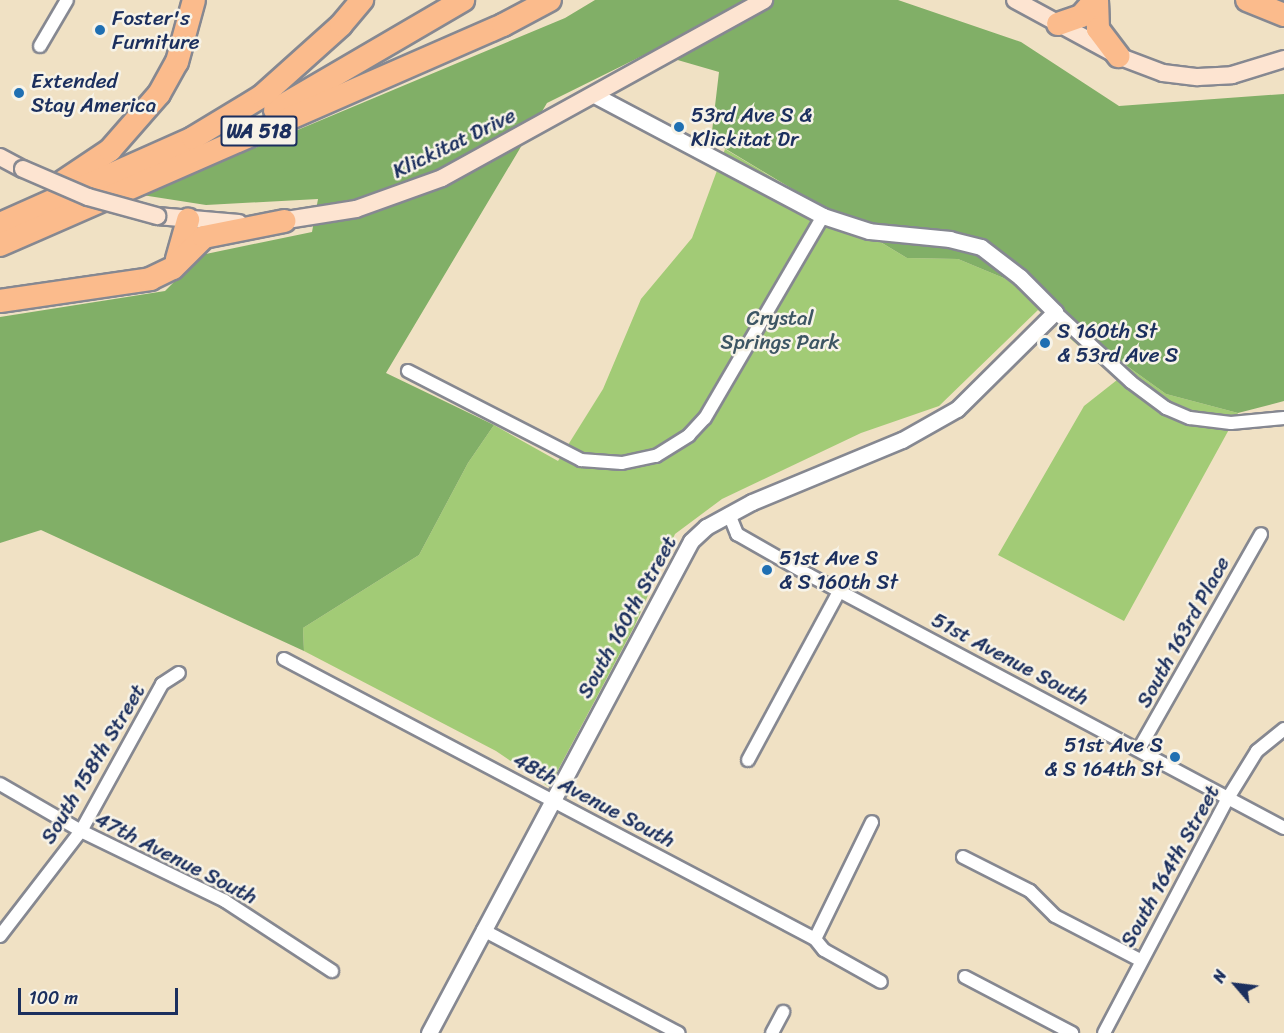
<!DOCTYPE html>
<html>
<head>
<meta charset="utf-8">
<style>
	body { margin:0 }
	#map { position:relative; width:1284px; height:1033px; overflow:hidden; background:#f0e1c4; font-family:Sriracha,sans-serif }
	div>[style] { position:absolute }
	.green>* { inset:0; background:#a2cb76 }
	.forest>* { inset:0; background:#81af67 }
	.roads { filter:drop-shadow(2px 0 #868891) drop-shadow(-2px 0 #868891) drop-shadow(0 2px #868891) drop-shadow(0 -2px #868891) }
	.minor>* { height:12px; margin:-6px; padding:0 6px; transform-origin:6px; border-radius:6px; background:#fff }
	.tertiary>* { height:15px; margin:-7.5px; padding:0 7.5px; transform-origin:7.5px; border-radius:7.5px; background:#fff }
	.secondary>* { height:16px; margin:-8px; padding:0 8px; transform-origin:8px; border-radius:8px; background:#fde4d1 }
	.motorway>* { height:22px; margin:-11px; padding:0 11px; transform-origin:11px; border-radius:11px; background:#fbbb8c }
	.bridges { filter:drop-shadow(2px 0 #868891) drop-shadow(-2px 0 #868891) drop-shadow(0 2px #868891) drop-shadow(0 -2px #868891) }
	.secondary-bridge>* { height:16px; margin:-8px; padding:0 8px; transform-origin:8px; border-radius:8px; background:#fde4d1 }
	.dots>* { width:16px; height:16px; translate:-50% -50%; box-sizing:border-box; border:3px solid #f7f3e8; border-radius:50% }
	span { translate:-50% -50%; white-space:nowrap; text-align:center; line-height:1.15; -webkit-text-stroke:5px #f7f3e8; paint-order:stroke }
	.shield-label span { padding:2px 4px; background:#f7f3e8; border:2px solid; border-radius:4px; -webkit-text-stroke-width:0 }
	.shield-label { font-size:20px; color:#1b2f5e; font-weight:700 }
	.poi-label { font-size:21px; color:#1b2f5e }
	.left { translate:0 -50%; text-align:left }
	.right { translate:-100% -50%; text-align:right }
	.street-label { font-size:21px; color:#1b2f5e }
	.park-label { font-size:21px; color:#3d5664 }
	.north { position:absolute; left:1206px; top:955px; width:60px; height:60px; -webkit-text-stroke:4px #f7f3e8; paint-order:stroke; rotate:298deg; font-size:16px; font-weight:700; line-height:24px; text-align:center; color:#1b2f5e }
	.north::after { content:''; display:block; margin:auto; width:21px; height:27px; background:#1b2f5e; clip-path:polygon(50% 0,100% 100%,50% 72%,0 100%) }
	.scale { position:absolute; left:18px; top:988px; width:160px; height:27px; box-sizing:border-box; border:3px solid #1b2f5e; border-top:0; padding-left:8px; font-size:18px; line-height:21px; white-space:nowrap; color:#1b2f5e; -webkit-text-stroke:4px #f7f3e8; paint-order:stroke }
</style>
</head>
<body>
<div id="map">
	<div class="green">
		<i style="clip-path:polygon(725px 149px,907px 258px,958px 259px,1006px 279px,1166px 394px,1238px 413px,1124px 621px,998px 555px,1084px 406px,1117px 380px,1038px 310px,939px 406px,861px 433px,722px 499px,675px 534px,635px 625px,549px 787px,496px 751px,304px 651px,303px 628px,419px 555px,468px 463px,494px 425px,558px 461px,603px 389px,641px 299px,692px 238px)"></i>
	</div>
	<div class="forest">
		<i style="clip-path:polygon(595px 0,898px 0,1021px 42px,1119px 106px,1284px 94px,1284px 401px,1238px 413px,1166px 394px,1006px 279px,958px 259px,907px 258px,711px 140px,719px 72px,650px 52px,547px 103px,386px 373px,494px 425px,468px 463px,419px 555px,303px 628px,304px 651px,41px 530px,0 543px,0 317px,165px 291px,201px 255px,312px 232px,318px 199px,206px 205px,142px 195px,565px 18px)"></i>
	</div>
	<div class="roads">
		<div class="minor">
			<i style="left:40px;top:46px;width:53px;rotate:-59.6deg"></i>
			<i style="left:1055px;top:312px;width:103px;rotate:42.6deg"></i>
			<i style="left:1131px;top:382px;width:44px;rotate:36.6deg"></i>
			<i style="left:1166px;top:408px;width:26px;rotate:23deg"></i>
			<i style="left:1190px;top:418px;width:41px;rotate:7deg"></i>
			<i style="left:1231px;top:423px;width:53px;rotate:-5.4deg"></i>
			<i style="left:408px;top:371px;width:195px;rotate:27.2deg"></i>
			<i style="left:581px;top:460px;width:41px;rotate:4.2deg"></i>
			<i style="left:622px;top:463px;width:35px;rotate:-12deg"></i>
			<i style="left:656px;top:456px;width:39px;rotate:-32deg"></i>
			<i style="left:689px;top:435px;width:23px;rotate:-47deg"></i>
			<i style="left:705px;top:418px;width:234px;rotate:-59.7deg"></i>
			<i style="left:729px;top:514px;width:22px;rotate:68deg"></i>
			<i style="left:737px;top:534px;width:83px;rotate:29.7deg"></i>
			<i style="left:809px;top:575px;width:538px;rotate:28.04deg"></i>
			<i style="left:284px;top:659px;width:600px;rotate:27.8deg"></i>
			<i style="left:815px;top:939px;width:14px;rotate:51deg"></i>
			<i style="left:824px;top:950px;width:65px;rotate:29.3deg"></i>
			<i style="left:1139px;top:749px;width:247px;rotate:-60.4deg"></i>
			<i style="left:748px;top:760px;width:191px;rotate:-61.6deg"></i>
			<i style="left:0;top:784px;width:94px;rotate:30.1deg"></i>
			<i style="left:81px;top:831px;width:160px;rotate:25.9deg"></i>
			<i style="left:225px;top:901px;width:128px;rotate:33.2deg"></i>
			<i style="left:963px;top:857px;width:75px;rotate:26.9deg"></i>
			<i style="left:1030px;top:891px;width:35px;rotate:45deg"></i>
			<i style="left:1055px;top:916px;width:96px;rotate:27.4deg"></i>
			<i style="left:483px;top:930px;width:221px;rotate:27.8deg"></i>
			<i style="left:0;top:936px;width:133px;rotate:-52.4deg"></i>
			<i style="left:81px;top:831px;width:168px;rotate:-61.1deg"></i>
			<i style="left:162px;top:684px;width:20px;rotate:-33deg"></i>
			<i style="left:815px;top:939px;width:130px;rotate:-64deg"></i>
			<i style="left:965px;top:977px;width:121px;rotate:27.6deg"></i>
			<i style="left:772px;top:1033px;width:24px;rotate:-62deg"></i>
			<i style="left:1104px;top:1033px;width:266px;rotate:-62.2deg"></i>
			<i style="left:1228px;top:798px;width:55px;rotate:-58.3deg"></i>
			<i style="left:1257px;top:751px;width:35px;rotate:-39deg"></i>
		</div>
		<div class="tertiary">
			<i style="left:429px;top:1033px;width:557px;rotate:-61.96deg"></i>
			<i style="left:691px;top:541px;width:21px;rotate:-43deg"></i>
			<i style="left:706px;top:527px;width:52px;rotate:-28.5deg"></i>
			<i style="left:752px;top:502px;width:162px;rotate:-22.5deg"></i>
			<i style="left:902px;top:440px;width:63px;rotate:-29.4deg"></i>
			<i style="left:957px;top:409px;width:138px;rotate:-44.7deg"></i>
			<i style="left:1055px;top:312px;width:49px;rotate:-135deg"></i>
			<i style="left:1020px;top:277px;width:49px;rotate:-142.4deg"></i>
			<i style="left:981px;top:247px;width:32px;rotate:-166deg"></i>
			<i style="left:950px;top:239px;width:81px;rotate:-174.4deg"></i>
			<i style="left:869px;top:231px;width:48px;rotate:-161.9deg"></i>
			<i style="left:823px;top:216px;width:259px;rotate:-152.1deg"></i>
		</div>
		<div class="secondary">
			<i style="left:1015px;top:0;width:117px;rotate:28.5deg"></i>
			<i style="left:1118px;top:56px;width:48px;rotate:20.7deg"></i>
			<i style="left:1163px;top:73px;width:35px;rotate:7deg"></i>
			<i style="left:1198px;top:77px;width:34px;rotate:-3deg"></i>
			<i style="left:1232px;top:75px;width:54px;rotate:-17.1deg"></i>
			<i style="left:0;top:157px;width:26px;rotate:28deg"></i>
			<i style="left:157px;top:216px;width:82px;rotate:4.9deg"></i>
			<i style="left:274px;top:222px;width:83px;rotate:-9deg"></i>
			<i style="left:356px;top:209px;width:91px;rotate:-19.8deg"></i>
			<i style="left:442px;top:178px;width:368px;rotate:-28.9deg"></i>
		</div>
		<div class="motorway">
			<i style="left:1097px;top:0;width:29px;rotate:88deg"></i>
			<i style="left:1098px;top:29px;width:34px;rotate:53deg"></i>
			<i style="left:1247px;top:0;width:40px;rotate:22deg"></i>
			<i style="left:1058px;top:24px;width:24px;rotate:-19deg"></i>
			<i style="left:1081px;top:16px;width:21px;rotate:-49deg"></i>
			<i style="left:275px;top:110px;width:218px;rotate:-30.3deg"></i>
			<i style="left:58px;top:185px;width:63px;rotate:-33.9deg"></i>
			<i style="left:110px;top:150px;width:74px;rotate:-48.8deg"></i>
			<i style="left:159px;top:94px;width:37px;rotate:-61deg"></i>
			<i style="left:177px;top:62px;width:64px;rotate:-74.7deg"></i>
			<i style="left:0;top:224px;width:211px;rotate:-24deg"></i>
			<i style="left:193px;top:138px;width:81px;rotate:-31.3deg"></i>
			<i style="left:262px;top:96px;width:106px;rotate:-41.9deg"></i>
			<i style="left:341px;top:25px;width:33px;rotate:-50deg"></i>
			<i style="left:0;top:245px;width:549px;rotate:-23.62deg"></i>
			<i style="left:503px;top:25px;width:53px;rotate:-28deg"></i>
			<i style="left:177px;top:259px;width:41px;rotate:-74.2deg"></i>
			<i style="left:0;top:301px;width:152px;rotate:-8.3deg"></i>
			<i style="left:150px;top:279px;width:25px;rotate:-26deg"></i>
			<i style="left:173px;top:268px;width:44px;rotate:-45deg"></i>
			<i style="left:204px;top:237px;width:82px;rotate:-11.3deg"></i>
		</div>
	</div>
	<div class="bridges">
		<div class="secondary-bridge">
			<i style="left:23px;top:169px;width:71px;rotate:23.3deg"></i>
			<i style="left:88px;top:197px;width:72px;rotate:15.4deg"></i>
		</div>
	</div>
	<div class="dots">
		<i style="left:100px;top:30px;background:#1f6fb2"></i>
		<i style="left:19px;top:93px;background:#1f6fb2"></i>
		<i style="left:679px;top:127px;background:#1f6fb2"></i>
		<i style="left:1045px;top:343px;background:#1f6fb2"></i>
		<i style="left:767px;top:570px;background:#1f6fb2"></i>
		<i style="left:1175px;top:757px;background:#1f6fb2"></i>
	</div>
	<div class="shield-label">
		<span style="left:259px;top:131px">WA 518</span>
	</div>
	<div class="poi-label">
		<span class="left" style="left:112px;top:30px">Foster's<br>Furniture</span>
		<span class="left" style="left:31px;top:93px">Extended<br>Stay America</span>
		<span class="left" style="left:691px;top:127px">53rd Ave S &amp;<br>Klickitat Dr</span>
		<span class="left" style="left:1057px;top:343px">S 160th St<br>&amp; 53rd Ave S</span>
		<span class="left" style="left:779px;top:570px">51st Ave S<br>&amp; S 160th St</span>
		<span class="right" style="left:1163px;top:757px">51st Ave S<br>&amp; S 164th St</span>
	</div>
	<div class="street-label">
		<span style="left:454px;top:143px;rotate:-26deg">Klickitat Drive</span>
		<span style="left:627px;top:617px;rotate:-61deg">South 160th Street</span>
		<span style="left:1183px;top:632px;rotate:-61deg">South 163rd Place</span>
		<span style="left:1010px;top:659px;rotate:28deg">51st Avenue South</span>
		<span style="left:93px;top:764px;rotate:-59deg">South 158th Street</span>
		<span style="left:594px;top:800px;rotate:28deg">48th Avenue South</span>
		<span style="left:176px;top:858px;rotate:27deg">47th Avenue South</span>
		<span style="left:1170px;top:866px;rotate:-61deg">South 164th Street</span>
	</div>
	<div class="park-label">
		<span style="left:780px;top:330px">Crystal<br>Springs Park</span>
	</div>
	<div class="north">N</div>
	<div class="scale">100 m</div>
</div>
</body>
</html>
